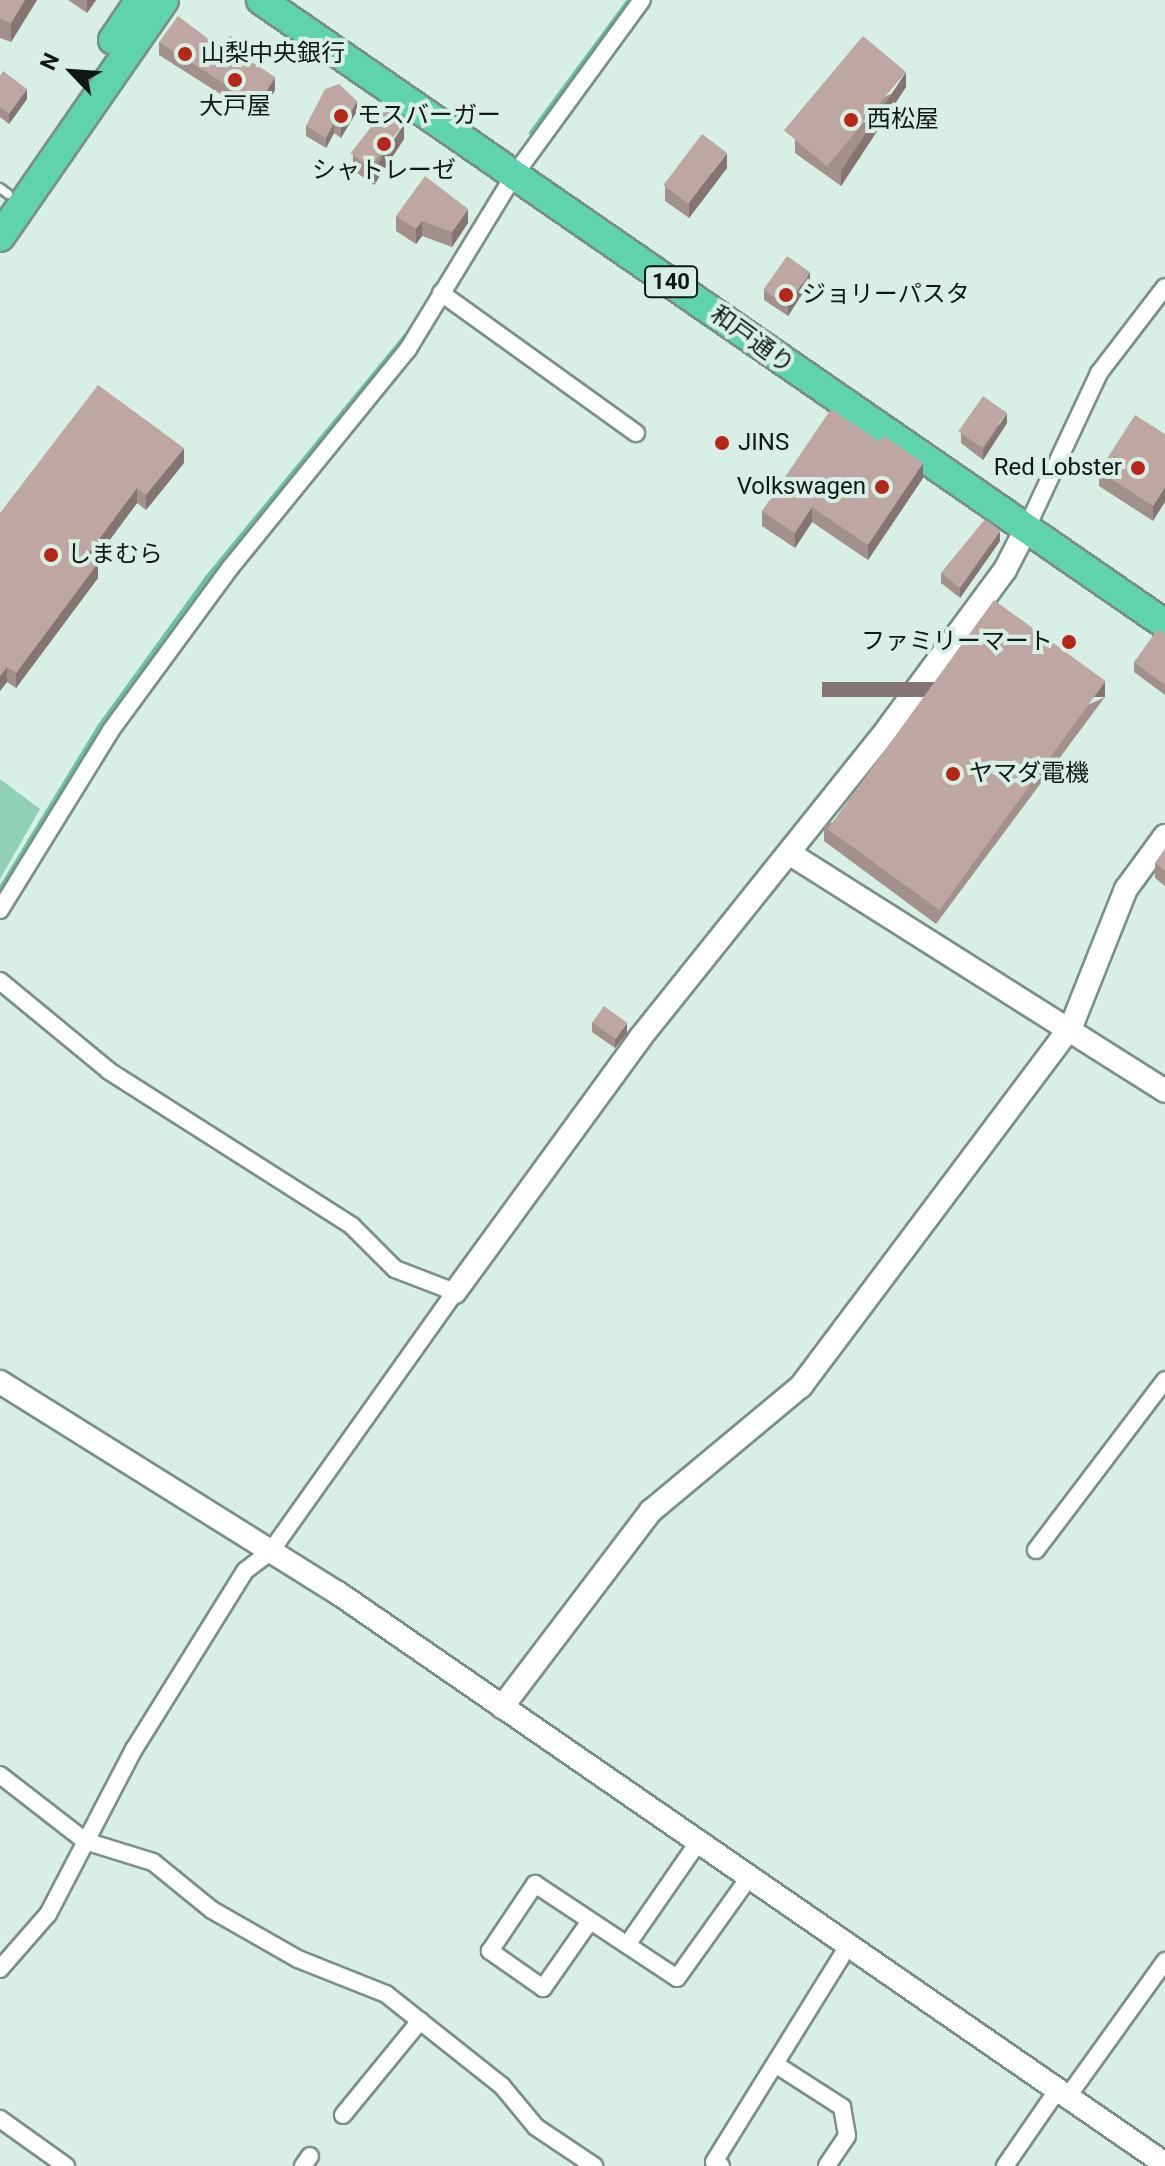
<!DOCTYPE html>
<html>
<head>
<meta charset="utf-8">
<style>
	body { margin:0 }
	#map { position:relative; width:1165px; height:2166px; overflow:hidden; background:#d7efe4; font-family:Roboto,"Noto Sans JP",sans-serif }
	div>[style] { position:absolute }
	.green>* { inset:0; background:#90d0b6 }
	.stream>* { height:6px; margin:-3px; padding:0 3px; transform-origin:3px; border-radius:3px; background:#68c4a1 }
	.roads { filter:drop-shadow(2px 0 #7a9086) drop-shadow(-2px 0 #7a9086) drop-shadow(0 2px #7a9086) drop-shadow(0 -2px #7a9086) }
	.service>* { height:8px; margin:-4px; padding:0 4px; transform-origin:4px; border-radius:4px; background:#fff }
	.minor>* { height:16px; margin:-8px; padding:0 8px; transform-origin:8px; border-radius:8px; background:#fff }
	.tertiary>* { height:22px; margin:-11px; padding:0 11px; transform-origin:11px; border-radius:11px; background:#fff }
	.trunk>* { height:28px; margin:-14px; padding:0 14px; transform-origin:14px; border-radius:14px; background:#5ed3ae }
	.wall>* { inset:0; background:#a3908c }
	.shaded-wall>* { inset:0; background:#857572; transform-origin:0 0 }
	.building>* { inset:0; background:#bea7a3; transform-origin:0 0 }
	.dots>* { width:22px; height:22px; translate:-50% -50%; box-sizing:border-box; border:4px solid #d7efe4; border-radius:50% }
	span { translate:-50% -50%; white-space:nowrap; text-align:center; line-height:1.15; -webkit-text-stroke:8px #d7efe4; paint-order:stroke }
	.shield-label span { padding:2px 6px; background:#d7efe4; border:2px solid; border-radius:6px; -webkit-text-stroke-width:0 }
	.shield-label { font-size:22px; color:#101815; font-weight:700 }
	.poi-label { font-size:24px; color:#101815 }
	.left { translate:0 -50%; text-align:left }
	.right { translate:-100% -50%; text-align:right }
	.street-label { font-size:24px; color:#101815 }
	.north { position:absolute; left:32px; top:32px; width:80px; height:80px; -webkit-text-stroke:6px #d7efe4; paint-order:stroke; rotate:295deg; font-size:22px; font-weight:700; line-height:32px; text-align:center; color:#101815 }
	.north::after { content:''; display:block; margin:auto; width:28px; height:36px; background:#101815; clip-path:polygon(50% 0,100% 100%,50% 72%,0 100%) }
</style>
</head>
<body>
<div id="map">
	<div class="green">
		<i style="clip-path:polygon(0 779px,40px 809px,0 879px)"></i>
	</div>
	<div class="stream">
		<i style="left:532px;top:133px;width:165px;rotate:-53.6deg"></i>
		<i style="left:0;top:891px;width:192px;rotate:-58.6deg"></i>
		<i style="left:100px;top:727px;width:183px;rotate:-54.1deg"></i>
		<i style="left:207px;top:579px;width:318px;rotate:-50.6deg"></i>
	</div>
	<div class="roads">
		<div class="service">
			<i style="left:0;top:188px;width:10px;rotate:37deg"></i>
		</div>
		<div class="minor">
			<i style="left:441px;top:293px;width:240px;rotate:35.7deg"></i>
			<i style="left:1026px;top:529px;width:172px;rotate:-64.9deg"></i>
			<i style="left:1099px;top:373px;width:108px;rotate:-52.5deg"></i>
			<i style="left:0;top:910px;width:211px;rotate:-58.3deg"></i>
			<i style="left:111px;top:730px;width:201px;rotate:-53.7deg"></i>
			<i style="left:230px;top:568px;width:282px;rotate:-50.9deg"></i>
			<i style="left:408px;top:349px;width:205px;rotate:-58.6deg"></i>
			<i style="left:515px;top:174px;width:215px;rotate:-53.9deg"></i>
			<i style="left:0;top:981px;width:141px;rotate:39.5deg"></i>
			<i style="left:109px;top:1071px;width:288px;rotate:32.5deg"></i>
			<i style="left:352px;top:1226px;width:61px;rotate:45deg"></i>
			<i style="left:395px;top:1269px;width:64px;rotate:21deg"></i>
			<i style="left:455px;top:1292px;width:319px;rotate:125.4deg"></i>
			<i style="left:270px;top:1552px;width:31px;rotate:143deg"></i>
			<i style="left:245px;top:1571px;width:210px;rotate:121.9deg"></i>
			<i style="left:134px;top:1749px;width:186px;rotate:117.5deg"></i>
			<i style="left:48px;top:1914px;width:73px;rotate:131.1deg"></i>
			<i style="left:1036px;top:1550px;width:213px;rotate:-52.8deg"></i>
			<i style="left:0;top:1775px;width:108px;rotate:37.8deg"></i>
			<i style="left:85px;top:1841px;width:71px;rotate:17.2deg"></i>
			<i style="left:153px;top:1862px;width:76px;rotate:39.1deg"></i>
			<i style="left:212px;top:1910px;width:99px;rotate:29.7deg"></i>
			<i style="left:298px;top:1959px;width:95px;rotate:21.7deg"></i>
			<i style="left:386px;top:1994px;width:148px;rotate:38.4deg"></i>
			<i style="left:502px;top:2086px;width:53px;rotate:50.3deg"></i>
			<i style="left:536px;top:2127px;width:70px;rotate:33.9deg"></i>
			<i style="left:590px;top:1921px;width:82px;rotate:125deg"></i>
			<i style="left:543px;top:1988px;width:65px;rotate:-145.1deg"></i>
			<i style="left:490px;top:1951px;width:81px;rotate:-56.1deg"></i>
			<i style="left:535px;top:1884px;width:170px;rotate:33.5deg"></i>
			<i style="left:677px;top:1978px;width:125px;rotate:-54.4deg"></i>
			<i style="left:627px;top:1945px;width:126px;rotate:-55.3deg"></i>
			<i style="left:775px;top:2064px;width:80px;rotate:32.7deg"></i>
			<i style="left:842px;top:2107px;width:29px;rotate:80deg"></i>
			<i style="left:847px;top:2136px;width:36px;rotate:124deg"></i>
			<i style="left:1066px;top:2099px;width:170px;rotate:-54.3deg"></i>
			<i style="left:343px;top:2115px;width:122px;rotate:-50.7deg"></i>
			<i style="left:0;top:2119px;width:81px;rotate:35.5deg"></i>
			<i style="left:303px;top:2166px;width:12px;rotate:-55deg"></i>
			<i style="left:721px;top:2166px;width:8px;rotate:-150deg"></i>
			<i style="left:714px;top:2162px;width:258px;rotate:-58.2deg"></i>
			<i style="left:1005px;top:2166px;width:90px;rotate:-55.4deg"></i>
		</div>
		<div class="tertiary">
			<i style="left:792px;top:855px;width:441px;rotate:32.3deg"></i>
			<i style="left:455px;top:1292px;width:314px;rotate:-53.9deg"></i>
			<i style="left:640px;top:1038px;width:397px;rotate:-51.3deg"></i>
			<i style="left:888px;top:728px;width:197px;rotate:-53.5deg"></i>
			<i style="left:1005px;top:570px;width:46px;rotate:-62.9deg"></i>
			<i style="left:0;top:1382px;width:398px;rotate:32deg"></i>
			<i style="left:338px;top:1593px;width:1005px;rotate:34.62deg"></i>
			<i style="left:502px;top:1707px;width:246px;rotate:-52.8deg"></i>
			<i style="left:651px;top:1511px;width:195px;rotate:-39.8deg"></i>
			<i style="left:801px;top:1386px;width:449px;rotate:-53.1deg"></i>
			<i style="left:1071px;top:1027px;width:149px;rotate:-68.3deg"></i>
			<i style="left:1126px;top:889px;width:66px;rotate:-53.7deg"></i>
		</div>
		<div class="trunk">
			<i style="left:261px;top:0;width:1098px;rotate:34.62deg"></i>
			<i style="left:113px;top:40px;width:48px;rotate:-56deg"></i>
			<i style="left:0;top:237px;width:288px;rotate:-55.3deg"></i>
		</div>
	</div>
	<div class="wall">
		<i style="clip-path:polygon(0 0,37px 0,11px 42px,0 38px)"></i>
		<i style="clip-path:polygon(68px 0,96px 0,87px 13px)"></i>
		<i style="clip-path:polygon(159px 42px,222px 49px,246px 58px,275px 90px,258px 118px,159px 55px)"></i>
		<i style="clip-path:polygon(0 76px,27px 99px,9px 124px,0 117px)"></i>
		<i style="clip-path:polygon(906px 87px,841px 186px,795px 153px,795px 139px)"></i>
		<i style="clip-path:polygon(357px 111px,341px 138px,334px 133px,326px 148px,306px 136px,306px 126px)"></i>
		<i style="clip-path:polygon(404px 139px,374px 185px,353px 170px,353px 155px)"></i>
		<i style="clip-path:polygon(727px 168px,689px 218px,665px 201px,665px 186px)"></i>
		<i style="clip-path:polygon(396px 216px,468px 223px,452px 247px,422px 236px,416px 244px,396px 231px)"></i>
		<i style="clip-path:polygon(810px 282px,788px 316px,764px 300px,764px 290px)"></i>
		<i style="clip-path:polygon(1007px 423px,983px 460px,961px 443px,961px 433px)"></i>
		<i style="clip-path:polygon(1165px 434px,1153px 521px,1099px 486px,1099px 471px)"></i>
		<i style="clip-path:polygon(184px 463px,146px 510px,137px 503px,95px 560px,98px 578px,16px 688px,7px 682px,0 691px,0 513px)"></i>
		<i style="clip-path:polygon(923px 478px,868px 560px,812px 522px,795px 548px,762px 526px,762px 511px)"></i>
		<i style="clip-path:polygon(1000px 541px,960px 598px,941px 583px,941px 573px)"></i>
		<i style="clip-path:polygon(1165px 635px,1165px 695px,1134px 672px,1134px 662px)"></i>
		<i style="clip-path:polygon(1105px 697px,936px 924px,824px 841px,824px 826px)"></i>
		<i style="clip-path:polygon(1165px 849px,1165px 886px,1155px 878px,1155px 863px)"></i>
		<i style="clip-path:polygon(592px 1022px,627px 1033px,615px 1048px,592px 1032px)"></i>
	</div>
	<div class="shaded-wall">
		<i style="clip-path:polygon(25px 0,37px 0,11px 42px,11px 23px)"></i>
		<i style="clip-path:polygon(87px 0,96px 0,87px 13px)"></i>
		<i style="clip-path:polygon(906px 72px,906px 87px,841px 186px,841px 171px)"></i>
		<i style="clip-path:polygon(275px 77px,275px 90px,258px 118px,258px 105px)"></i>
		<i style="clip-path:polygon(27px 89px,27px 99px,9px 124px,9px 114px)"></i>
		<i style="clip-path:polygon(357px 101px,357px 111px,341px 138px,341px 128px)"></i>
		<i style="clip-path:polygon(334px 123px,334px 133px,326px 148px,326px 138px)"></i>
		<i style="clip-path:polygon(404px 124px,404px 139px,374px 185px,374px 170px)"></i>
		<i style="clip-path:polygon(727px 153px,727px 168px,689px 218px,689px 203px)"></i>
		<i style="clip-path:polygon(468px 209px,468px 223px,452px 247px,452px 232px)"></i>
		<i style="clip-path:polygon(422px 221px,422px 236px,416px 244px,416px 229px)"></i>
		<i style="clip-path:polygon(810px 272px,810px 282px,788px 316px,788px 306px)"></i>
		<i style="clip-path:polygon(1007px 413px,1007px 423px,983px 460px,983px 450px)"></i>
		<i style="clip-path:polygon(184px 448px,184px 463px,146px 510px,146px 495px)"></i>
		<i style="clip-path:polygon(923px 463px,923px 478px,868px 560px,868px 545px)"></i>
		<i style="clip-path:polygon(1165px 487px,1165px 502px,1153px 521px,1153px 506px)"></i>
		<i style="clip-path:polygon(137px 488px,137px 503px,88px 569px,88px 554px)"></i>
		<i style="clip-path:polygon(812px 507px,812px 522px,795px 548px,795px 533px)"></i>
		<i style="clip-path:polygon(1000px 531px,1000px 541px,960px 598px,960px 588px)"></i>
		<i style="clip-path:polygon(98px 563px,98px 578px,16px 688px,16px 673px)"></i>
		<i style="clip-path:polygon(7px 667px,7px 682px,0 691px,0 676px)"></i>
		<i style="left:1105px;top:682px;width:15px;height:283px;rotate:90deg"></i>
		<i style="clip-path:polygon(627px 1023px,627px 1033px,615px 1048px,615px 1038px)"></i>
	</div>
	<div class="building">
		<i style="clip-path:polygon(0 0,25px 0,11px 23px,0 19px)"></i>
		<i style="clip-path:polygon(178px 16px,222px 49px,230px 36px,246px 46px,241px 55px,275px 77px,258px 105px,159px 42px)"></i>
		<i style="left:863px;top:36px;width:56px;height:123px;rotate:40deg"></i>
		<i style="clip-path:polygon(3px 71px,27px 89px,9px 114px,0 107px,0 76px)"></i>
		<i style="clip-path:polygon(339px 84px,357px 101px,341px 128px,334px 123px,326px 138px,306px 126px,325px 89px)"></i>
		<i style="left:385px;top:109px;width:24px;height:56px;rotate:38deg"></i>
		<i style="left:702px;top:134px;width:31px;height:64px;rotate:37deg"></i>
		<i style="clip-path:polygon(425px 176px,468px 209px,452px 232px,422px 221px,416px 229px,396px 216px)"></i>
		<i style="left:787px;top:256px;width:28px;height:41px;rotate:35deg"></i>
		<i style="clip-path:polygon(98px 385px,184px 448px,146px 495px,137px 488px,88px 554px,98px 563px,16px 673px,7px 667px,0 676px,0 513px)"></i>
		<i style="left:983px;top:396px;width:29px;height:43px;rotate:35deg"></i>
		<i style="clip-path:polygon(831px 409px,879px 441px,884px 436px,923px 463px,868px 545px,812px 507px,795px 533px,762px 511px)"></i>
		<i style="clip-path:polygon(1135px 415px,1165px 434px,1165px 487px,1153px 506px,1099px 471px)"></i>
		<i style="clip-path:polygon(985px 519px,1000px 531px,960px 588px,941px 573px)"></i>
		<i style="left:994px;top:600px;width:138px;height:283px;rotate:36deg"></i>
		<i style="clip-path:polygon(1158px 629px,1165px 635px,1165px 685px,1134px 662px)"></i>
		<i style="clip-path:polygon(1165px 849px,1165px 871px,1155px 863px)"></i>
		<i style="left:604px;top:1006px;width:29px;height:20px;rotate:36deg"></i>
	</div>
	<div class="dots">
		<i style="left:185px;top:54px;background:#b52719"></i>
		<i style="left:235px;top:80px;background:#b52719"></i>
		<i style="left:341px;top:116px;background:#b52719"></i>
		<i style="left:851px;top:120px;background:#b52719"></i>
		<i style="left:384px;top:144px;background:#b52719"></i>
		<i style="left:786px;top:295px;background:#b52719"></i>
		<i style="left:722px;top:443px;background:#b52719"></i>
		<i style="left:1138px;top:468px;background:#b52719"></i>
		<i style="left:882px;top:487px;background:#b52719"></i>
		<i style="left:51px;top:555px;background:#b52719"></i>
		<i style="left:1069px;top:642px;background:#b52719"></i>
		<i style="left:953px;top:774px;background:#b52719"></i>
	</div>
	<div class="shield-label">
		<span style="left:671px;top:282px">140</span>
	</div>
	<div class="poi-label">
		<span class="left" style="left:201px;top:54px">山梨中央銀行</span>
		<span style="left:235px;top:107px">大戸屋</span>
		<span class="left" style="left:357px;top:116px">モスバーガー</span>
		<span class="left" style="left:867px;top:120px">西松屋</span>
		<span style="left:384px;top:171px">シャトレーゼ</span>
		<span class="left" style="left:802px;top:295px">ジョリーパスタ</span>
		<span class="left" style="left:738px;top:443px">JINS</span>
		<span class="right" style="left:1122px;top:468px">Red Lobster</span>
		<span class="right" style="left:866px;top:487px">Volkswagen</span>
		<span class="left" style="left:67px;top:555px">しまむら</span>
		<span class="right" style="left:1053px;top:642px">ファミリーマート</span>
		<span class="left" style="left:969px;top:774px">ヤマダ電機</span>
	</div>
	<div class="street-label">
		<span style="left:752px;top:340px;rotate:36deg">和戸通り</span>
	</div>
	<div class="north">N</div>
</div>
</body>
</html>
